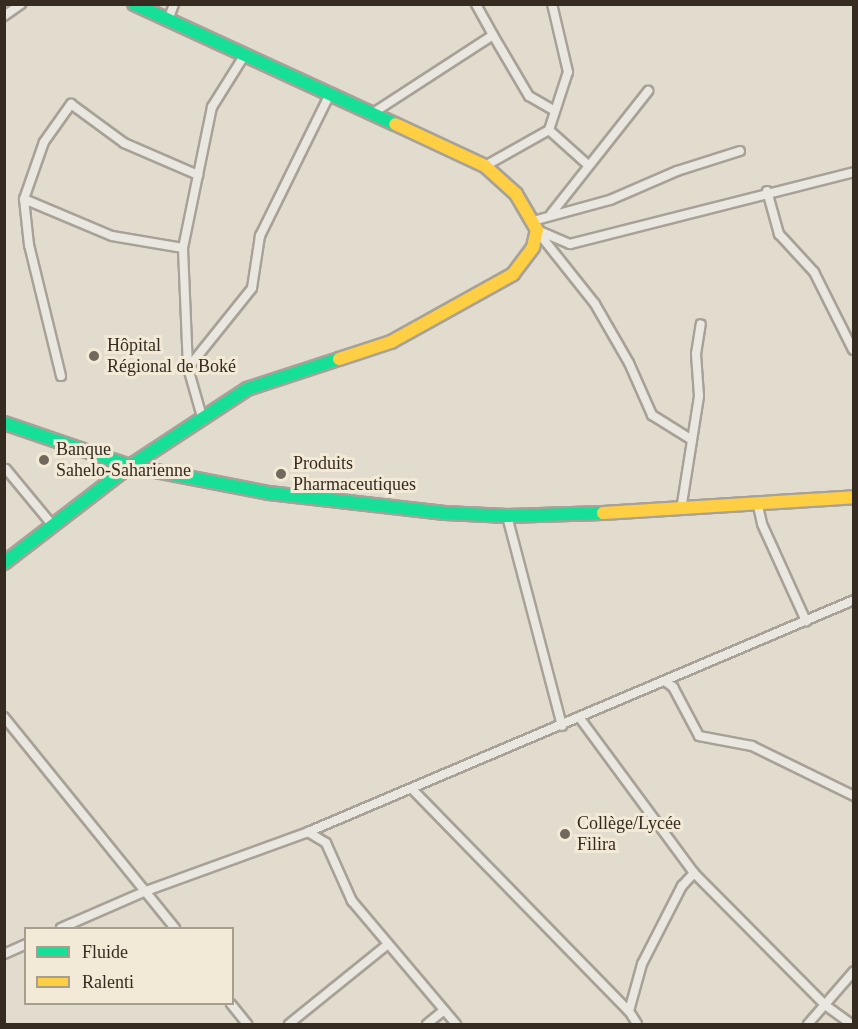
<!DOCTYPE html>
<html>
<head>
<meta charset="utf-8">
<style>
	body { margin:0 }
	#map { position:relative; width:858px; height:1029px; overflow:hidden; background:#e2dccf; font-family:"Times New Roman",serif }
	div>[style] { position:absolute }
	.roads { filter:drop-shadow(2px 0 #a8a197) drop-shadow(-2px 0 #a8a197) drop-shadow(0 2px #a8a197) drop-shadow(0 -2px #a8a197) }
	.street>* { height:8px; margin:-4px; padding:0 4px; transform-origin:4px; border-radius:4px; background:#eae7e0 }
	.fast>* { height:12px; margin:-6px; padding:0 6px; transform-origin:6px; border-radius:6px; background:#16e098 }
	.slow>* { height:12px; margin:-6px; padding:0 6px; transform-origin:6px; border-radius:6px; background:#ffcf43 }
	.dots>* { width:16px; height:16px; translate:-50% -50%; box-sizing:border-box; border:3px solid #f2ead6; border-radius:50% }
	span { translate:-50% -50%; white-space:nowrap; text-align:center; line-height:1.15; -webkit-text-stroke:6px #f2ead6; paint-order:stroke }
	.poi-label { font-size:18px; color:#362b21 }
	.left { translate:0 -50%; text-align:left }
	.frame { position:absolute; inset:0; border:6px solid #362b21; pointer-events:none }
	.legend { position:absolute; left:24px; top:927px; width:210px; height:78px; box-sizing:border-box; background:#f2ead6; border:2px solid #a79e8e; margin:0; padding:8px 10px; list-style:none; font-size:18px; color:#362b21 }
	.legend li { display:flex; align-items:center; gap:12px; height:30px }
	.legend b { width:30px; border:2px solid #a79e8e }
</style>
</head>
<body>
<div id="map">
	<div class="roads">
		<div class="street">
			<i style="left:4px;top:16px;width:21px;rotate:-35deg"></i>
			<i style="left:168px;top:20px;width:17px;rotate:-69deg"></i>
			<i style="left:493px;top:35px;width:71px;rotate:59.5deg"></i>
			<i style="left:529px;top:96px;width:30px;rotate:30deg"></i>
			<i style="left:373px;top:113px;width:143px;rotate:-33deg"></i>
			<i style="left:493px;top:35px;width:35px;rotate:-119deg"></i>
			<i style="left:549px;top:130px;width:52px;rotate:41.9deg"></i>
			<i style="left:485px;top:166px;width:73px;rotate:-29.4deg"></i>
			<i style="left:549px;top:130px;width:61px;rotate:-71.9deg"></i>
			<i style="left:568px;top:72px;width:70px;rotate:-103.2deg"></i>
			<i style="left:767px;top:191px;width:45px;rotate:74.4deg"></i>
			<i style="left:779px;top:234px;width:52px;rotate:47.4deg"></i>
			<i style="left:814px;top:272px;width:87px;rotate:63.4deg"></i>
			<i style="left:24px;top:199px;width:95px;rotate:22.8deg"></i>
			<i style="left:112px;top:236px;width:72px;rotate:9.6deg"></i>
			<i style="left:551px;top:214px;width:157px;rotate:-51.7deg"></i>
			<i style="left:533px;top:221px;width:80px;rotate:-15.3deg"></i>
			<i style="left:610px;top:200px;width:73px;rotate:-23.4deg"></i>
			<i style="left:677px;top:171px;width:66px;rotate:-17.6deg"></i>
			<i style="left:537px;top:230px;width:36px;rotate:23deg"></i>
			<i style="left:570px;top:244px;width:293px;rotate:-14.2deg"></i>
			<i style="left:537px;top:231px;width:93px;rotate:51.5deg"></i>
			<i style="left:595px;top:304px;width:68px;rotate:60deg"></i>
			<i style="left:629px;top:363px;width:57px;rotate:66.1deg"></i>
			<i style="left:652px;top:415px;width:47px;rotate:32deg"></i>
			<i style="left:188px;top:368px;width:102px;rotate:-51.3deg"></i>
			<i style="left:252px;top:288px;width:53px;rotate:-81.3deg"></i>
			<i style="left:260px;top:236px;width:156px;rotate:-63.8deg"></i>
			<i style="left:61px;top:376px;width:135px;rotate:-103.7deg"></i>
			<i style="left:29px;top:245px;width:46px;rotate:-96.2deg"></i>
			<i style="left:24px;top:199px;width:60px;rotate:-70.7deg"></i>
			<i style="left:44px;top:142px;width:47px;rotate:-54.6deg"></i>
			<i style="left:71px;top:104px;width:66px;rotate:36.3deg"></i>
			<i style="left:124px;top:143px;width:81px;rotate:23.4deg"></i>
			<i style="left:202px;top:417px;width:51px;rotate:-105.9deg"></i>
			<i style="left:188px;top:368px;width:120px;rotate:-92.4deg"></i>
			<i style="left:183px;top:248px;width:144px;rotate:-78.4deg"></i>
			<i style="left:212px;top:107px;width:60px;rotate:-57.9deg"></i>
			<i style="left:6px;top:469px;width:75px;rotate:50.4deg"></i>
			<i style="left:758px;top:506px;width:18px;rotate:77deg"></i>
			<i style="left:762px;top:524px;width:107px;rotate:65.6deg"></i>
			<i style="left:681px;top:510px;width:115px;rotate:-81deg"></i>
			<i style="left:699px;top:396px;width:42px;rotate:-94.1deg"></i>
			<i style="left:696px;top:354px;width:30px;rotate:-81deg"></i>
			<i style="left:507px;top:516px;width:217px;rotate:75.3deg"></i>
			<i style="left:666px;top:682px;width:9px;rotate:36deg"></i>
			<i style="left:673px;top:687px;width:55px;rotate:62deg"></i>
			<i style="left:699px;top:736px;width:54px;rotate:10.7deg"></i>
			<i style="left:752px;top:746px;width:114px;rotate:26.1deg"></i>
			<i style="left:4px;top:717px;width:272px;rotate:51deg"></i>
			<i style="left:579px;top:717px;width:194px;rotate:53.6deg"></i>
			<i style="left:694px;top:873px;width:186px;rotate:45.2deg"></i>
			<i style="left:825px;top:1005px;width:32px;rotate:36deg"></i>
			<i style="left:412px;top:789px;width:310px;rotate:45.7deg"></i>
			<i style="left:629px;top:1011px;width:49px;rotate:-74.5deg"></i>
			<i style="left:642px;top:964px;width:88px;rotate:-62.9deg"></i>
			<i style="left:682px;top:886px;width:18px;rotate:-47deg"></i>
			<i style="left:308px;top:832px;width:21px;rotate:31deg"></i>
			<i style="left:326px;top:843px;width:64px;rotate:65.9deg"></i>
			<i style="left:352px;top:901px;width:161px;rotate:49.8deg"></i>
			<i style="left:61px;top:928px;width:93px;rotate:-23.5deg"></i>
			<i style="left:146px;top:891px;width:172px;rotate:-20deg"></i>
			<i style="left:308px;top:832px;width:593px;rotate:-23.02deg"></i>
			<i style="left:4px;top:954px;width:24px;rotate:-24deg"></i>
			<i style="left:231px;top:1004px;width:26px;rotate:51deg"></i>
			<i style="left:629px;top:1011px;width:15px;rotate:58deg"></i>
			<i style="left:289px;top:1024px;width:127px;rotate:-38.9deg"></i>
			<i style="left:427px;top:1024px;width:22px;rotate:-39deg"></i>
			<i style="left:808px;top:1024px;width:70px;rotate:-49deg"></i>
		</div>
		<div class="fast">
			<i style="left:134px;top:4px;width:287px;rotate:24.7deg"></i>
			<i style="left:4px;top:423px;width:133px;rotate:18.8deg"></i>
			<i style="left:130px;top:466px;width:142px;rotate:11deg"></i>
			<i style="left:269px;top:493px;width:177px;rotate:6.5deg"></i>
			<i style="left:445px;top:513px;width:62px;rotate:2.8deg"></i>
			<i style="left:507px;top:516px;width:96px;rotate:-1.8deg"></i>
			<i style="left:4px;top:563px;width:159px;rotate:-37.6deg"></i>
			<i style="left:130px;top:466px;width:140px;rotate:-33.3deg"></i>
			<i style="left:247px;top:389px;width:97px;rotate:-18.1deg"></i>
		</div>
		<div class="slow">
			<i style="left:339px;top:359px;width:55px;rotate:-18.1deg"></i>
			<i style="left:391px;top:342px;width:140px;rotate:-29.1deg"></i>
			<i style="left:513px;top:274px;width:34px;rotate:-53deg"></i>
			<i style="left:533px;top:247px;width:17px;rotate:-77deg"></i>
			<i style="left:537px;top:230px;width:42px;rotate:-120.3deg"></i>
			<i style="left:516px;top:194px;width:42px;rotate:-137.9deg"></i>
			<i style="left:485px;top:166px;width:99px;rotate:-155deg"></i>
			<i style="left:603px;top:513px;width:252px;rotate:-3.6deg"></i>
		</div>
	</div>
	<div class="dots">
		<i style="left:94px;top:356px;background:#72695e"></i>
		<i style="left:44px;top:460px;background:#72695e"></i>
		<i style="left:281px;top:474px;background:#72695e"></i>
		<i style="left:565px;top:834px;background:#72695e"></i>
	</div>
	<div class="poi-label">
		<span class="left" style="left:107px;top:356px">Hôpital<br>Régional de Boké</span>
		<span class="left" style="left:56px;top:460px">Banque<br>Sahelo-Saharienne</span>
		<span class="left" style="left:293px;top:474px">Produits<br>Pharmaceutiques</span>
		<span class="left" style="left:577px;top:834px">Collège/Lycée<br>Filira</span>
	</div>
	<div class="frame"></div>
	<ul class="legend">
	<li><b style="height:8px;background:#16e098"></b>Fluide</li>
	<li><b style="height:8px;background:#ffcf43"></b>Ralenti</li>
	</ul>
</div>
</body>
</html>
